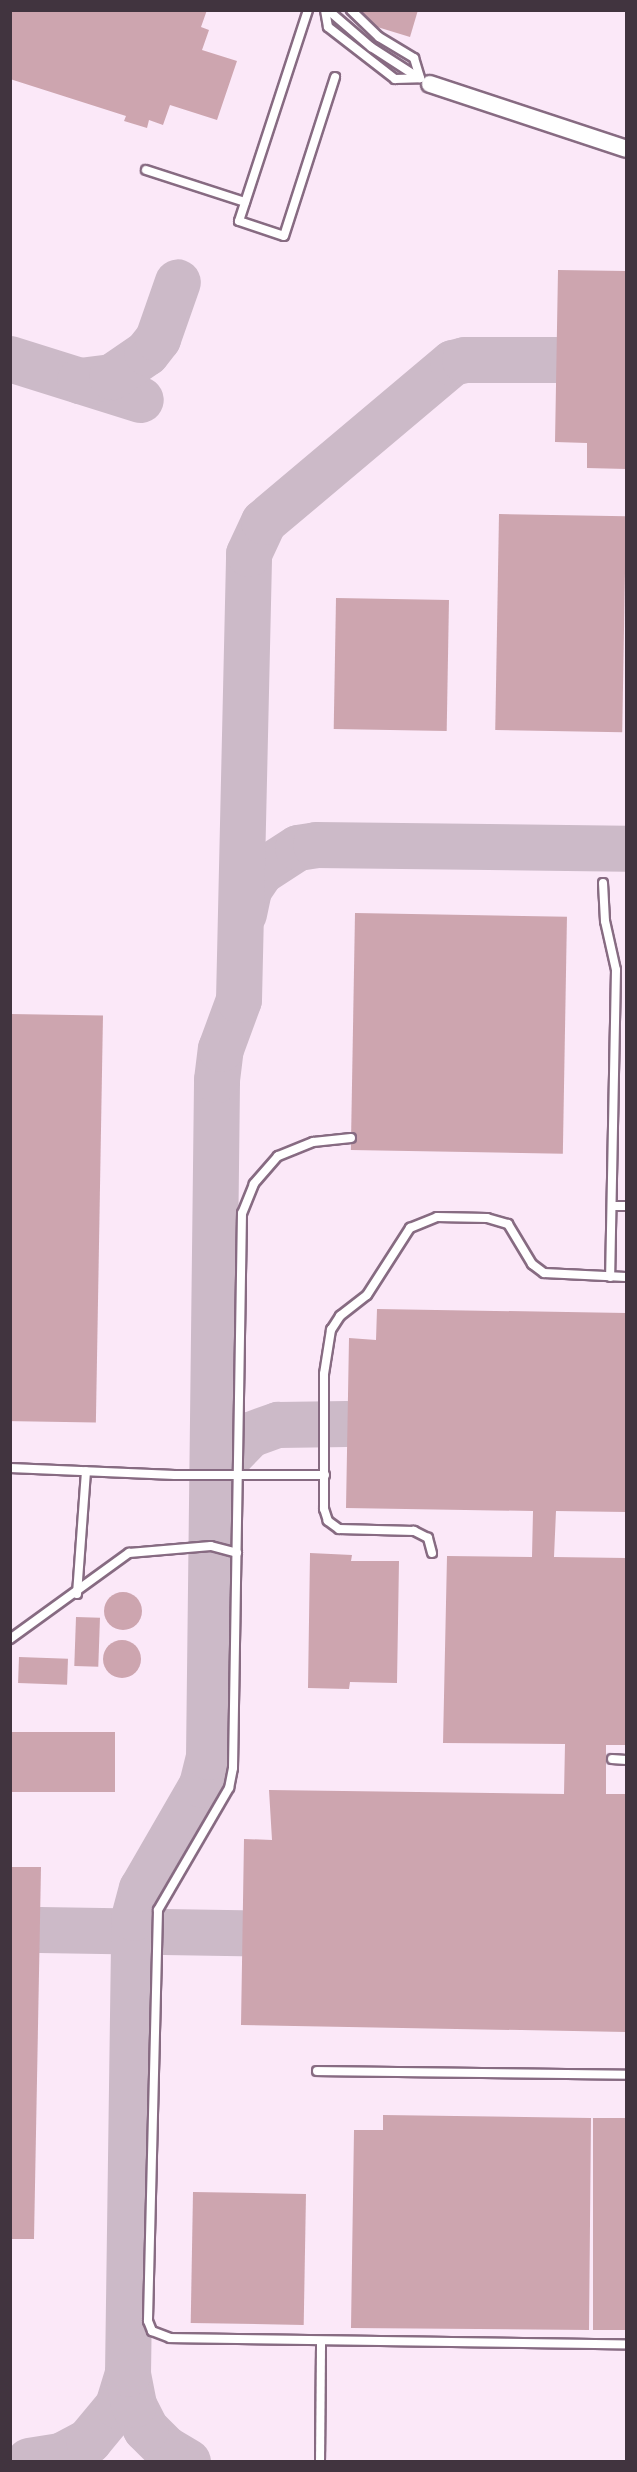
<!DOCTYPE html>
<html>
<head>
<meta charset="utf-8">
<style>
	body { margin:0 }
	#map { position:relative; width:637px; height:2472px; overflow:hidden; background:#fbe8f8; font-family:Karla,sans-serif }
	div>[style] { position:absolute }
	.taxiway>* { height:46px; margin:-23px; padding:0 23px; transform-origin:23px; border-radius:23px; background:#ccbac8 }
	.building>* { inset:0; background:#cda5af; transform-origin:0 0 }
	.round { border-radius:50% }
	.roads { filter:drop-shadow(2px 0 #876b82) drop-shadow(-2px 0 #876b82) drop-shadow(0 2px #876b82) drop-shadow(0 -2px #876b82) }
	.lane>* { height:8px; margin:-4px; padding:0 4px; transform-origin:4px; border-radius:4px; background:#fff }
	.street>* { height:16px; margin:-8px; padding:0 8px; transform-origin:8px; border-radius:8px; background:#fff }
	span { translate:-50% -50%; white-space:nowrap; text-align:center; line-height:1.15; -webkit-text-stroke:4.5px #fcfcfc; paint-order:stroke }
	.frame { position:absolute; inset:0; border:12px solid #41343f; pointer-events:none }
</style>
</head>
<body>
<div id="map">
	<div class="taxiway">
		<i style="left:10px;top:359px;width:137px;rotate:17.4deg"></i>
		<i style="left:80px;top:381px;width:32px;rotate:-7deg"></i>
		<i style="left:112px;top:377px;width:42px;rotate:-34.4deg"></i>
		<i style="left:147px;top:353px;width:18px;rotate:-52deg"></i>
		<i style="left:158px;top:339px;width:60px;rotate:-70.7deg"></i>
		<i style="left:244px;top:914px;width:25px;rotate:-78deg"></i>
		<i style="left:249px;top:890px;width:22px;rotate:-56deg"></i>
		<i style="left:261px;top:872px;width:44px;rotate:-33deg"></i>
		<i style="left:298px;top:848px;width:18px;rotate:-9deg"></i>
		<i style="left:316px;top:845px;width:310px;rotate:0.7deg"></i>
		<i style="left:213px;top:1492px;width:31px;rotate:-71deg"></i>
		<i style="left:223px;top:1463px;width:39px;rotate:-46deg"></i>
		<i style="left:250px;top:1435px;width:30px;rotate:-20deg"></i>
		<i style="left:278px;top:1425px;width:69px;rotate:-0.8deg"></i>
		<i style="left:40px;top:1930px;width:202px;rotate:0.9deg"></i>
		<i style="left:29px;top:2461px;width:32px;rotate:-9deg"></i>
		<i style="left:61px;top:2456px;width:32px;rotate:-28deg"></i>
		<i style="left:89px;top:2441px;width:45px;rotate:-50.4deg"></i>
		<i style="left:118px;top:2406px;width:34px;rotate:-73deg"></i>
		<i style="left:188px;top:2462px;width:27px;rotate:-149deg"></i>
		<i style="left:165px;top:2448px;width:27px;rotate:-135deg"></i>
		<i style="left:146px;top:2429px;width:27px;rotate:-117deg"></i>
		<i style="left:134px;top:2405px;width:32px;rotate:-101deg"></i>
		<i style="left:128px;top:2374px;width:456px;rotate:-89.2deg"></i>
		<i style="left:134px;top:1918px;width:30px;rotate:-75deg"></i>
		<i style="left:142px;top:1889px;width:120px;rotate:-60deg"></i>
		<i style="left:202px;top:1785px;width:29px;rotate:-76deg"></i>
		<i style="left:209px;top:1757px;width:677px;rotate:-89.32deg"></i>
		<i style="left:217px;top:1080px;width:31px;rotate:-83deg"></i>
		<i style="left:221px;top:1049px;width:52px;rotate:-69.8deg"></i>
		<i style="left:239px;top:1000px;width:446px;rotate:-88.7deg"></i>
		<i style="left:249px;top:554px;width:35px;rotate:-65deg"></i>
		<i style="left:264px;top:522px;width:247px;rotate:-40.1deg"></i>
		<i style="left:453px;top:363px;width:12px;rotate:-14deg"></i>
		<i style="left:465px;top:360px;width:92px"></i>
	</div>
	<div class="building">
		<i style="clip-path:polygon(10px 10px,207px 10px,201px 27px,209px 30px,202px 50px,237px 61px,217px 120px,170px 105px,163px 125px,149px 120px,147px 128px,124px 121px,126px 116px,10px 79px)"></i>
		<i style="clip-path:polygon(360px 10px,418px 10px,410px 37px,374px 26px)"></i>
		<i style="clip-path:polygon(558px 270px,626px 271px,626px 469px,587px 468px,587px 443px,555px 442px)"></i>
		<i style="left:499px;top:514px;width:127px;height:216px;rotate:1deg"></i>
		<i style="left:336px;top:598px;width:113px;height:131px;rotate:1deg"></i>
		<i style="left:355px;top:913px;width:212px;height:237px;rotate:1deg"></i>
		<i style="left:10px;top:1014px;width:93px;height:407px;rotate:1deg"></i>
		<i style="clip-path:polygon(377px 1309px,626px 1313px,626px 1512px,556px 1511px,554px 1557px,626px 1558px,626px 1745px,606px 1745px,606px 1794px,626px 1794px,626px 2032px,241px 2025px,244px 1839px,272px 1840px,269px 1790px,564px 1794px,565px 1744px,443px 1743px,447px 1556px,532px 1557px,533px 1511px,346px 1508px,349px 1338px,376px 1340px)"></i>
		<i style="clip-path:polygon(310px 1553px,352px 1555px,351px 1561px,399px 1561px,397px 1683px,350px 1682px,349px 1689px,308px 1688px)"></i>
		<i class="round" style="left:104px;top:1592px;width:38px;height:38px"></i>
		<i style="left:76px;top:1617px;width:24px;height:49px;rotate:2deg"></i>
		<i class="round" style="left:103px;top:1640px;width:38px;height:38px"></i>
		<i style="left:19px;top:1657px;width:49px;height:26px;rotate:2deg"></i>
		<i style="left:10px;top:1732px;width:105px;height:60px"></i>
		<i style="clip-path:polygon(10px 1867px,41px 1867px,34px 2239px,10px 2239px)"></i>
		<i style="clip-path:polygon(383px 2115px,591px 2118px,589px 2330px,351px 2328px,354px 2130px,383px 2130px)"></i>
		<i style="left:593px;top:2118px;width:33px;height:212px"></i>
		<i style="left:193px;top:2192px;width:113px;height:131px;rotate:1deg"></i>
	</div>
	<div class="roads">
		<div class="lane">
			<i style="left:308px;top:10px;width:222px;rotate:108.1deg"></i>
			<i style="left:239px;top:221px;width:47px;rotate:18.4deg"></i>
			<i style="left:284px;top:236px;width:167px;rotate:-72.2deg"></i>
			<i style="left:325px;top:10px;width:17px;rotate:80deg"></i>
			<i style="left:328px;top:27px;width:85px;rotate:37.8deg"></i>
			<i style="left:395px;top:79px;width:25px;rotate:-2deg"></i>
			<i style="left:328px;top:10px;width:57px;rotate:40.7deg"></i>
			<i style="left:371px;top:47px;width:57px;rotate:32.9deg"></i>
			<i style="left:351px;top:10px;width:39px;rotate:44deg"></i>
			<i style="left:379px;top:37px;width:41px;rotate:31deg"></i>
			<i style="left:414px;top:58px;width:21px;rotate:73deg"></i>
			<i style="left:146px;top:170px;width:104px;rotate:17.9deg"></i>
			<i style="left:603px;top:883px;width:38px;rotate:87deg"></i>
			<i style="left:605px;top:921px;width:50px;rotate:77.3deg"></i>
			<i style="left:616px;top:970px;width:307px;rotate:91.1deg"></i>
			<i style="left:351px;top:1138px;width:38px;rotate:174deg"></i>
			<i style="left:313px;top:1142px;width:38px;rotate:158deg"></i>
			<i style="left:278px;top:1156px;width:37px;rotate:131deg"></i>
			<i style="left:254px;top:1184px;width:31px;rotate:112deg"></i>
			<i style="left:242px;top:1213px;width:555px;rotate:90.93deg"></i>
			<i style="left:233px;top:1768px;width:20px;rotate:101deg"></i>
			<i style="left:229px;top:1788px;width:141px;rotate:120.2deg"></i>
			<i style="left:158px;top:1910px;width:411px;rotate:91.4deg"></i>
			<i style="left:148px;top:2321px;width:11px;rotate:68deg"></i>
			<i style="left:152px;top:2331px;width:19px;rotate:21deg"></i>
			<i style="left:170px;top:2338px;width:456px;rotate:0.8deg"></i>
			<i style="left:613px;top:1206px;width:13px"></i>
			<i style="left:10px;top:1468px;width:165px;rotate:2.4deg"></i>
			<i style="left:175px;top:1475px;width:150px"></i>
			<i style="left:432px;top:1553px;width:16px;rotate:-105deg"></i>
			<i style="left:428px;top:1538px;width:16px;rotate:-153deg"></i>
			<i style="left:414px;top:1531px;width:75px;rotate:-178.5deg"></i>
			<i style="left:339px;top:1529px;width:14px;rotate:-144deg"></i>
			<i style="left:328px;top:1521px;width:13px;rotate:-108deg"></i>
			<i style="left:324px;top:1509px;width:135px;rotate:-90deg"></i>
			<i style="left:324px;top:1374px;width:45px;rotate:-81deg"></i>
			<i style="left:331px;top:1330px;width:17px;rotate:-57deg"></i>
			<i style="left:340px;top:1316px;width:34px;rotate:-38deg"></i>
			<i style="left:367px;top:1295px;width:80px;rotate:-57.3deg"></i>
			<i style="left:410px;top:1228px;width:29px;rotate:-22deg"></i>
			<i style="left:437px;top:1217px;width:50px;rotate:1.1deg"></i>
			<i style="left:487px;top:1218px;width:22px;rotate:16deg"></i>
			<i style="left:508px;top:1224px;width:47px;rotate:59deg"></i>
			<i style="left:532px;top:1264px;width:15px;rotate:37deg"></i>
			<i style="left:544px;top:1273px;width:82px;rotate:2.8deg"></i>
			<i style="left:77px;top:1594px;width:123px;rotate:-85.8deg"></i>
			<i style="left:10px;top:1639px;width:147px;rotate:-35.9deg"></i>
			<i style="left:129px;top:1553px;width:82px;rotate:-4.9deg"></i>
			<i style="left:211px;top:1546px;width:27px;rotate:15deg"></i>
			<i style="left:612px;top:1759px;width:14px;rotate:4deg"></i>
			<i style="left:317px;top:2071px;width:309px;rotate:0.7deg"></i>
			<i style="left:320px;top:2462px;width:121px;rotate:-89.5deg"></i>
		</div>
		<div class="street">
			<i style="left:430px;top:84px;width:206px;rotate:18.3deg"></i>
		</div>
	</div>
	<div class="frame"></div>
</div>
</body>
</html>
